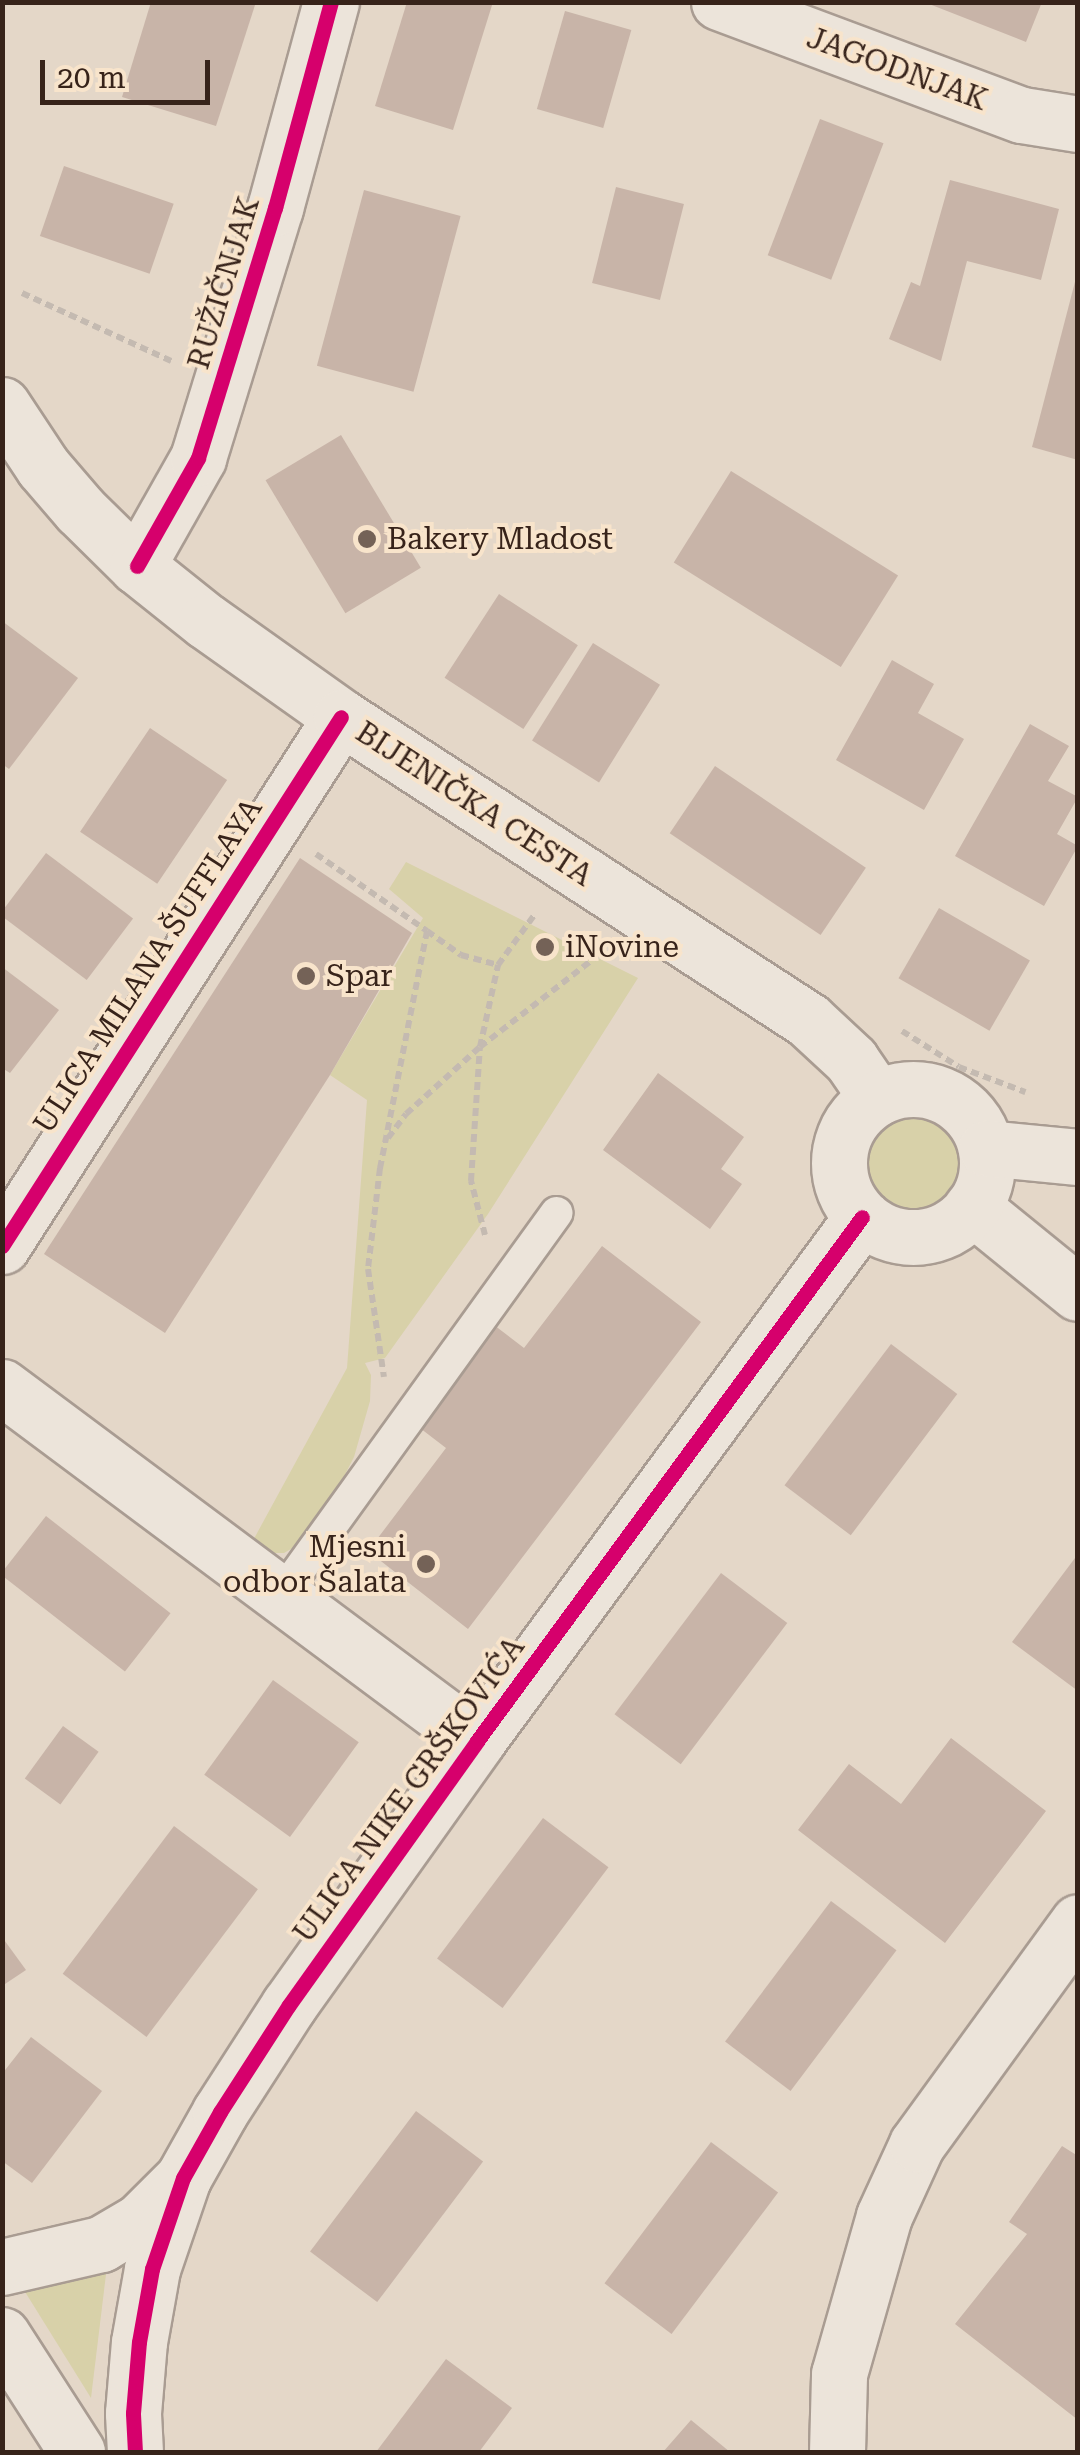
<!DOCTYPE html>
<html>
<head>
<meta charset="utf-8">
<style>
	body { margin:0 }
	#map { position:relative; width:1080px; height:2455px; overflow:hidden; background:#e4d7c8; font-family:"Roboto Serif",serif }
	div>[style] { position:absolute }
	.green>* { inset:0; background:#d8d1a9 }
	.round { border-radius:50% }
	.building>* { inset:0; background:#c8b4a8; transform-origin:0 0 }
	.path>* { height:6px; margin-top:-3px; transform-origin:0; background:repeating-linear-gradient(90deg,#c4bab1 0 8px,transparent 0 13px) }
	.roads { filter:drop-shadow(2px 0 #a99c92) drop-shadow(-2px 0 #a99c92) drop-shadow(0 2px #a99c92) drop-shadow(0 -2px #a99c92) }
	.service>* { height:32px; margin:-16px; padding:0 16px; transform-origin:16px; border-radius:16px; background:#ece4da }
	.minor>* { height:55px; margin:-27.5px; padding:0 27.5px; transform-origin:27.5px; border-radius:27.5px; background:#ece4da }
	.tertiary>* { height:55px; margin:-27.5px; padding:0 27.5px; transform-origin:27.5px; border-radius:27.5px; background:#ece4da }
	.secondary>* { height:55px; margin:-27.5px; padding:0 27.5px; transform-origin:27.5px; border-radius:27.5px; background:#ece4da }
	.secondary>.ring { margin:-27.5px; padding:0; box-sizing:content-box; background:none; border:55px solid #ece4da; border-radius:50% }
	.cycleway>* { height:15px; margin:-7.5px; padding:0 7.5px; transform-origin:7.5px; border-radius:7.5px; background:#d6006c }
	.dots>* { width:28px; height:28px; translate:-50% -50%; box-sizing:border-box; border:5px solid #f8e4cb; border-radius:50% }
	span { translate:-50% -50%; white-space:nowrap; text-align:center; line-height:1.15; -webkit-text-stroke:8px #f8e4cb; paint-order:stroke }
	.street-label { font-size:30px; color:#37231a }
	.poi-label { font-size:30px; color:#37231a }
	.left { translate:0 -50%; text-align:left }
	.right { translate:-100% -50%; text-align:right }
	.frame { position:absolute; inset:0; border:5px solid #37231a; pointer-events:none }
	.scale { position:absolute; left:40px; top:60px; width:170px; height:45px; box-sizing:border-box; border:5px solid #37231a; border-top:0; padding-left:12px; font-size:30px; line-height:35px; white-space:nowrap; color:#37231a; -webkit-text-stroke:8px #f8e4cb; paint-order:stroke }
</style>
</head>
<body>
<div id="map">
	<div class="green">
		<i style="clip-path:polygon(406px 862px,638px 978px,488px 1214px,385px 1358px,365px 1363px,371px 1375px,370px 1401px,354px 1457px,333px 1498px,296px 1546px,284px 1553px,267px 1553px,250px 1546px,347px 1368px,367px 1100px,330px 1075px,423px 918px,389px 889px)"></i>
		<i class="round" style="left:865px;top:1119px;width:98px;height:98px"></i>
		<i style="clip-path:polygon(107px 2266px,91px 2398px,22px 2287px)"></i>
	</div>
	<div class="building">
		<i style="clip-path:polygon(151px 2px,256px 2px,216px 126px,122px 97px)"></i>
		<i style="clip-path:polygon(407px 2px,493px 2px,453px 130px,375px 106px)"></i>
		<i style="clip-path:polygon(924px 2px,1042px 2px,1026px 42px)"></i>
		<i style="left:565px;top:11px;width:69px;height:102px;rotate:16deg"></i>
		<i style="left:820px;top:119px;width:68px;height:146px;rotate:21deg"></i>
		<i style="left:64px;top:166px;width:116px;height:74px;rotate:19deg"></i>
		<i style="clip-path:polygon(950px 180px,1059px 209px,1041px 280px,967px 261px,941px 361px,889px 339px,911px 282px,920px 286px)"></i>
		<i style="left:616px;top:187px;width:70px;height:99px;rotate:14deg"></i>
		<i style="left:364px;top:190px;width:100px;height:182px;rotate:15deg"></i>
		<i style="clip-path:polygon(1076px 278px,1078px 278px,1078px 460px,1032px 447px)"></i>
		<i style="left:341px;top:435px;width:155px;height:88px;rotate:59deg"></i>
		<i style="left:731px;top:471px;width:197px;height:108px;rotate:32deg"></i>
		<i style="left:499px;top:594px;width:94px;height:100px;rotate:33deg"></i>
		<i style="clip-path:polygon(2px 621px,78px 678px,9px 769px,2px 764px)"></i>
		<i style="left:593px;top:643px;width:79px;height:115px;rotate:32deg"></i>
		<i style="clip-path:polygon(892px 660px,934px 684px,918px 713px,964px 739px,924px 810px,836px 760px)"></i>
		<i style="clip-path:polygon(1030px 724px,1069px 746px,1048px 781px,1078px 797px,1057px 834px,1078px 846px,1044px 906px,955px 856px)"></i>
		<i style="left:150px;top:728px;width:93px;height:125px;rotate:34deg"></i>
		<i style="left:715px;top:766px;width:182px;height:81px;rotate:34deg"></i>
		<i style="left:46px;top:853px;width:109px;height:77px;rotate:37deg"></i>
		<i style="clip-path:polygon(300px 858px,412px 933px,330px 1075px,165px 1333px,44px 1254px)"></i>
		<i style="left:939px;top:908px;width:105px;height:81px;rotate:30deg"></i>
		<i style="clip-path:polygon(2px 967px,59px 1010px,10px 1073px,2px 1068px)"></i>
		<i style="clip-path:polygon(658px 1073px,744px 1137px,721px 1169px,742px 1184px,710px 1229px,603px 1150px)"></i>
		<i style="clip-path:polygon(602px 1246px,701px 1322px,468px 1629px,368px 1551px,446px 1448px,416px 1425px,494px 1325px,524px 1348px)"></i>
		<i style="left:891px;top:1344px;width:83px;height:177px;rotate:37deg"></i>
		<i style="left:46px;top:1516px;width:158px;height:74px;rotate:38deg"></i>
		<i style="clip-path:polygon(1078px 1554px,1078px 1691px,1012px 1642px)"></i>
		<i style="left:721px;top:1573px;width:83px;height:177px;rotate:37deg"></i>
		<i style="left:273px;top:1680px;width:106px;height:117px;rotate:36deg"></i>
		<i style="left:63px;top:1726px;width:44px;height:65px;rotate:36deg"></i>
		<i style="clip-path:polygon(951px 1738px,1046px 1811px,945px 1943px,798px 1830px,849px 1764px,901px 1804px)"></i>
		<i style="left:543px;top:1818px;width:82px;height:176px;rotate:37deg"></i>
		<i style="left:174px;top:1826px;width:105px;height:185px;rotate:37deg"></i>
		<i style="left:831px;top:1901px;width:82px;height:176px;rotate:37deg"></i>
		<i style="clip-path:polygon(2px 1937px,26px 1970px,2px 1986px)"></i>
		<i style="clip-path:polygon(31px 2037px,102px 2091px,32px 2183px,2px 2161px,2px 2074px)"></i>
		<i style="left:416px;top:2111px;width:84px;height:176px;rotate:37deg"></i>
		<i style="left:711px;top:2142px;width:84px;height:177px;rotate:37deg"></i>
		<i style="clip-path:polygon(1062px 2146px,1078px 2156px,1078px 2420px,955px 2324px,1027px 2234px,1009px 2222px)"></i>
		<i style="clip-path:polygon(446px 2359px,512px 2408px,479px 2452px,376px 2452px)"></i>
		<i style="clip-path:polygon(691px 2420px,730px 2452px,663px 2452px)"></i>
	</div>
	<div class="path">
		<i style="left:22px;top:293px;width:164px;rotate:24.5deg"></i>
		<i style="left:316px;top:854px;width:135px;rotate:34.7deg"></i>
		<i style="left:427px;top:931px;width:242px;rotate:101.2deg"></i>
		<i style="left:380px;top:1168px;width:102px;rotate:96.8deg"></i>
		<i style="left:368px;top:1269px;width:109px;rotate:81.6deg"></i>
		<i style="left:427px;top:931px;width:42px;rotate:35.2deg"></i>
		<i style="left:461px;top:955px;width:38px;rotate:15deg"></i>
		<i style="left:902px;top:1031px;width:67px;rotate:32.3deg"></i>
		<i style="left:959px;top:1067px;width:71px;rotate:20.7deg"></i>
		<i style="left:388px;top:1138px;width:30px;rotate:-53deg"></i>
		<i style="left:406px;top:1114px;width:100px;rotate:-42.2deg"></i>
		<i style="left:480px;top:1047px;width:153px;rotate:-37.8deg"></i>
		<i style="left:485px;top:1235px;width:56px;rotate:-104.5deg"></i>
		<i style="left:471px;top:1181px;width:134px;rotate:-86.2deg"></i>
		<i style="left:480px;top:1047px;width:84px;rotate:-77.6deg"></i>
		<i style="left:498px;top:965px;width:63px;rotate:-54deg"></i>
	</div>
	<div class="roads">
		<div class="service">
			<i style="left:281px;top:1595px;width:471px;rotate:-54.2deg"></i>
		</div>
		<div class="minor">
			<i style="left:719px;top:2px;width:323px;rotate:20.5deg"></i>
			<i style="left:1022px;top:115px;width:57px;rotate:9.1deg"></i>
			<i style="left:137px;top:566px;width:124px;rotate:-60.5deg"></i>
			<i style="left:198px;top:458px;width:262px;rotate:-72.9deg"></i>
			<i style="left:275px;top:208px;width:213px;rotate:-74.8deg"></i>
			<i style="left:972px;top:1207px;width:136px;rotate:39.1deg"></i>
			<i style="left:2px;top:1246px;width:628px;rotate:-57.35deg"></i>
			<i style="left:2px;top:1387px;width:592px;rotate:36.7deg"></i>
			<i style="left:2px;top:2267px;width:102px;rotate:-13.1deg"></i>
			<i style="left:101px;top:2244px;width:45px;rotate:-30.5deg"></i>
			<i style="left:140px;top:2221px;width:61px;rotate:-45deg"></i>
			<i style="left:2px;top:2335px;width:139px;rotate:57.3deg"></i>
			<i style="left:837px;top:2452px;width:78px;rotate:-88.5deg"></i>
			<i style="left:839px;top:2374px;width:164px;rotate:-74.1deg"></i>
			<i style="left:884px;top:2216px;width:79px;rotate:-65.4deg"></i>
			<i style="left:917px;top:2144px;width:274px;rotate:-54deg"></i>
		</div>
		<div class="tertiary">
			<i style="left:135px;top:2452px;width:39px;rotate:-93deg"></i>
			<i style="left:133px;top:2413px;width:71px;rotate:-85.2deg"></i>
			<i style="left:139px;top:2342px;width:74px;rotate:-79.9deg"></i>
			<i style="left:152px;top:2269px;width:96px;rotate:-71.2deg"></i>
			<i style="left:183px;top:2178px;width:76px;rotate:-60.7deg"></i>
			<i style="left:220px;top:2112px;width:127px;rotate:-57.2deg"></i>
			<i style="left:289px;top:2005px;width:324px;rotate:-54.5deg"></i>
			<i style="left:477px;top:1741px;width:650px;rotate:-53.69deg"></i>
		</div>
		<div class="secondary">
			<i style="left:2px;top:405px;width:74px;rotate:56.5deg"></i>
			<i style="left:43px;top:467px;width:57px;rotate:49.3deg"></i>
			<i style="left:80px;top:510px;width:80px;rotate:44.5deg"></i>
			<i style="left:137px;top:566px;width:88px;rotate:38.6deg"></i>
			<i style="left:206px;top:621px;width:166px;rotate:35.4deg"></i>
			<i style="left:341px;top:717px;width:557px;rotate:32.98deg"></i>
			<i style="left:808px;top:1020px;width:59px;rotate:42.9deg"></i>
			<i style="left:851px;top:1060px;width:46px;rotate:55.6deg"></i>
			<i class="ring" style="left:839px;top:1089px;width:93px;height:93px"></i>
			<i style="left:986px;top:1148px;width:92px;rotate:5.6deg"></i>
		</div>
	</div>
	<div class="cycleway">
		<i style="left:137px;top:566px;width:124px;rotate:-60.5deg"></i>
		<i style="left:198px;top:458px;width:262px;rotate:-72.9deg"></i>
		<i style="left:275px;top:208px;width:213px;rotate:-74.8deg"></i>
		<i style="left:2px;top:1246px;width:628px;rotate:-57.35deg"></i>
		<i style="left:135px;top:2452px;width:39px;rotate:-93deg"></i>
		<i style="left:133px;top:2413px;width:71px;rotate:-85.2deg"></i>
		<i style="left:139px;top:2342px;width:74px;rotate:-79.9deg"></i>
		<i style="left:152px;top:2269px;width:96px;rotate:-71.2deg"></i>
		<i style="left:183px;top:2178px;width:76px;rotate:-60.7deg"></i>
		<i style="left:220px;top:2112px;width:127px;rotate:-57.2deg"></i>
		<i style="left:289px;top:2005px;width:324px;rotate:-54.5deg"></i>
		<i style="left:477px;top:1741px;width:650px;rotate:-53.69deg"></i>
	</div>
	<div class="dots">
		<i style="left:367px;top:539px;background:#746257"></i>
		<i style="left:545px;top:947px;background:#746257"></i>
		<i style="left:306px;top:976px;background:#746257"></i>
		<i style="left:426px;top:1564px;background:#746257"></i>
	</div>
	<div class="street-label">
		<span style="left:897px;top:69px;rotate:20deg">JAGODNJAK</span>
		<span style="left:224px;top:283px;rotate:-73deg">RUŽIČNJAK</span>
		<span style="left:474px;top:804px;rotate:33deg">BIJENIČKA CESTA</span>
		<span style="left:148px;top:966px;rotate:-57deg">ULICA MILANA ŠUFFLAYA</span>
		<span style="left:409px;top:1790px;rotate:-54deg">ULICA NIKE GRŠKOVIĆA</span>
	</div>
	<div class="poi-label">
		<span class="left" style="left:387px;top:539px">Bakery Mladost</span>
		<span class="left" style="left:565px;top:947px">iNovine</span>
		<span class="left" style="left:326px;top:976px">Spar</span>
		<span class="right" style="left:406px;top:1564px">Mjesni<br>odbor Šalata</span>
	</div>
	<div class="frame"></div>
	<div class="scale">20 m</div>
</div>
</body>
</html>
